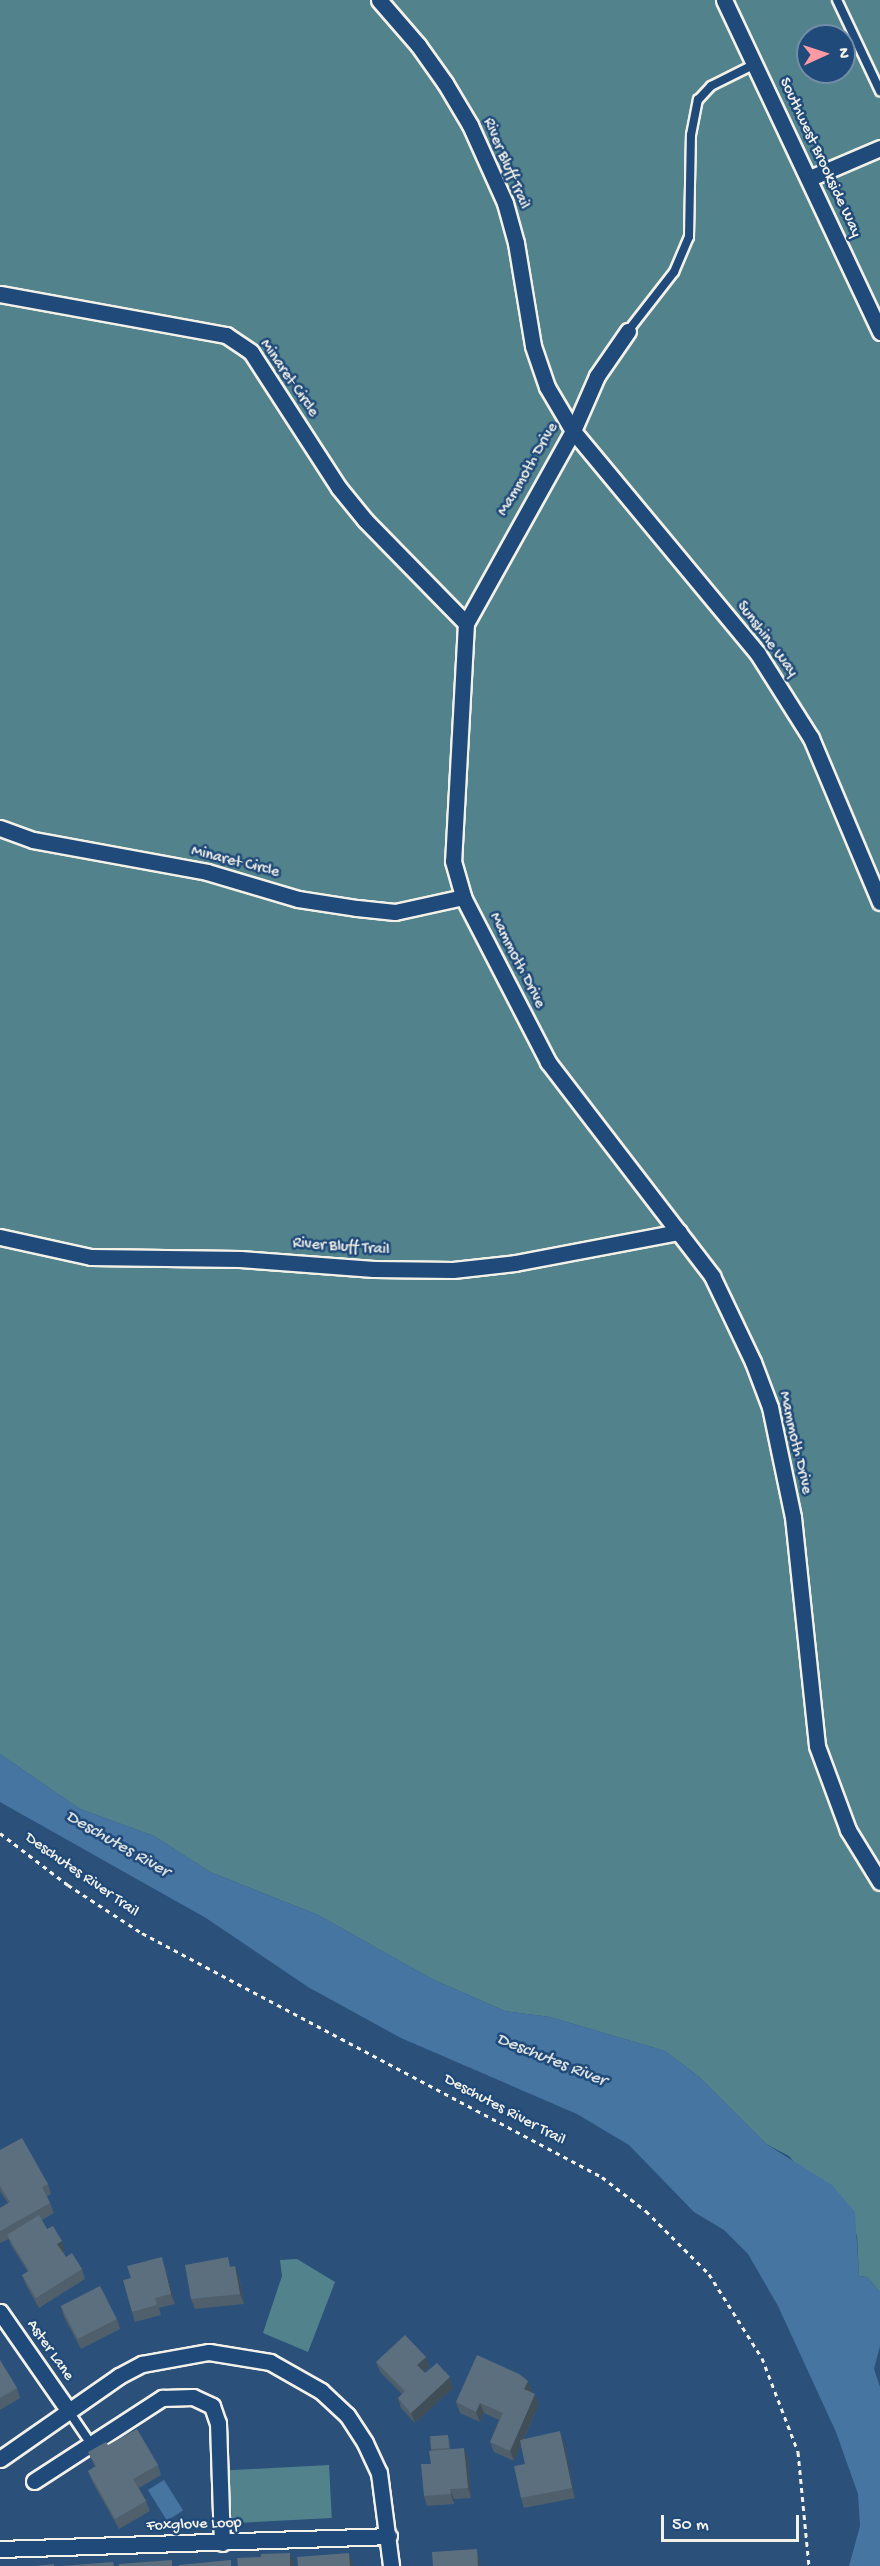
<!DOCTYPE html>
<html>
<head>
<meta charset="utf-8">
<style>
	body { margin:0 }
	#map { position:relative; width:880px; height:2566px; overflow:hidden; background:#2b517b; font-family:"Gochi Hand",sans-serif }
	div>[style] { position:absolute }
	.green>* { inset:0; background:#52838d; transform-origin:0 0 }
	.water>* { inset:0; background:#4675a2; transform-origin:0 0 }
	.path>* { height:3px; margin-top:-1.5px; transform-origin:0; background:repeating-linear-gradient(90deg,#f4f1e8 0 4.5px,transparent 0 9px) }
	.roads { filter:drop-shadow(2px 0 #f4f1e8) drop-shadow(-2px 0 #f4f1e8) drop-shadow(0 2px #f4f1e8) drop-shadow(0 -2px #f4f1e8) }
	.service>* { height:8px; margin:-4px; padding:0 4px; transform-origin:4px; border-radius:4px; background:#1f4a7a }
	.minor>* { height:15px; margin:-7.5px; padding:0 7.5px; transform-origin:7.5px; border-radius:7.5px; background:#1f4a7a }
	.wall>* { inset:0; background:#4f5f6c }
	.shaded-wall>* { inset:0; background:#404e58 }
	.building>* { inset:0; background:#5c6f7e; transform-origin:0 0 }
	span { translate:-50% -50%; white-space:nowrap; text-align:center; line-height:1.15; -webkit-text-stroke:5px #1f4a7a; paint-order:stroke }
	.street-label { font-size:16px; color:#f4f1e8 }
	.water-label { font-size:18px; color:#dadede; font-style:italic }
	.north { position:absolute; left:796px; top:24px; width:60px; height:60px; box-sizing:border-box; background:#1f4a7a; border:2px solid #748da6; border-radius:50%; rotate:87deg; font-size:16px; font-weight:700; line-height:24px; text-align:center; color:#f4f1e8 }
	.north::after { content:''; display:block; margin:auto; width:21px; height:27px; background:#ff9aa2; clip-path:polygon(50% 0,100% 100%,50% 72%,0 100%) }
	.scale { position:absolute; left:661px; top:2515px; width:138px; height:27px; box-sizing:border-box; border:3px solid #f4f1e8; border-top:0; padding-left:8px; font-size:18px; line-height:21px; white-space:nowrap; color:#f4f1e8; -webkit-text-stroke:4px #1f4a7a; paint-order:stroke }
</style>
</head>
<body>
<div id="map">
	<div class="green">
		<i style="clip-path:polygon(evenodd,0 0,880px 0,880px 2292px,867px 2277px,859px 2276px,857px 2235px,789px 2156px,766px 2144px,698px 2076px,665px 2051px,550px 2017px,505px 2011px,432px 1979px,318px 1915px,210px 1872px,154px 1836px,80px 1809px,0 1754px,0 0,808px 36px,844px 36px,844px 72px,808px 72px,808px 36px)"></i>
		<i style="clip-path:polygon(297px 2259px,335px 2282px,308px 2352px,263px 2333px,282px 2276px,280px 2260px)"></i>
		<i style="left:329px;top:2465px;width:53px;height:100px;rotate:87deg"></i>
	</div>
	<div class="water">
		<i style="clip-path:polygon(0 1754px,80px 1809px,154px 1836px,210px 1872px,318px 1915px,432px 1979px,505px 2011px,550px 2017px,665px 2051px,698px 2076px,766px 2144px,832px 2185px,855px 2212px,859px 2276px,867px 2277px,880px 2292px,880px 2346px,874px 2369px,880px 2387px,880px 2566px,849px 2566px,860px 2526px,858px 2494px,836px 2432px,778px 2306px,748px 2254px,724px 2230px,694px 2212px,629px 2145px,577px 2114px,401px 2038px,308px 1987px,206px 1918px,0 1802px)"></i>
		<i style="left:164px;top:2480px;width:36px;height:19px;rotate:58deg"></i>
	</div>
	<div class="path">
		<i style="left:0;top:1833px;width:86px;rotate:37.4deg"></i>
		<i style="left:68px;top:1885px;width:88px;rotate:33deg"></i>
		<i style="left:142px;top:1933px;width:521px;rotate:27.94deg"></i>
		<i style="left:602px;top:2177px;width:56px;rotate:37.7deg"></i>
		<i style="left:646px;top:2211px;width:89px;rotate:45deg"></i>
		<i style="left:709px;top:2274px;width:99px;rotate:57.8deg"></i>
		<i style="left:762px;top:2358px;width:101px;rotate:69deg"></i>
		<i style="left:798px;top:2452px;width:115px;rotate:84.5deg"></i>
	</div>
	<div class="roads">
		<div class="service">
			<i style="left:837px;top:0;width:101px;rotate:64.7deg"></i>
			<i style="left:628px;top:331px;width:75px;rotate:-52.1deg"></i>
			<i style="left:674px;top:272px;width:38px;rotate:-67deg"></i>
			<i style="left:689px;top:237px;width:102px;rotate:-88.9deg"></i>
			<i style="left:691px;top:135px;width:36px;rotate:-79deg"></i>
			<i style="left:698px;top:100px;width:19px;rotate:-47deg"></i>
			<i style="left:711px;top:86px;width:49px;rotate:-26.6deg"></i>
			<i style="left:68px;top:2410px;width:41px;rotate:55.9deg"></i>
		</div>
		<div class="minor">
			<i style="left:379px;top:0;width:60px;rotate:49.1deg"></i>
			<i style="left:418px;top:45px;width:47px;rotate:54.6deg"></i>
			<i style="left:445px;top:83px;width:49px;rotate:59.2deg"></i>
			<i style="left:470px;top:125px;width:85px;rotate:65.8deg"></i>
			<i style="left:505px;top:203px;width:41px;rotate:74.6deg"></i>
			<i style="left:516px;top:243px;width:104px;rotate:80.6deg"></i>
			<i style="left:533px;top:346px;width:43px;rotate:71.1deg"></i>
			<i style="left:547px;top:387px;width:51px;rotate:59.4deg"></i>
			<i style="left:573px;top:431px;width:290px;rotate:50.3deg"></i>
			<i style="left:758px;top:654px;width:99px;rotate:57.8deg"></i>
			<i style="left:811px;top:738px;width:178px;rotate:67.2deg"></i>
			<i style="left:724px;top:0;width:367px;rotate:64.8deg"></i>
			<i style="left:810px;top:178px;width:76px;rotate:-23.2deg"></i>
			<i style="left:0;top:294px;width:230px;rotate:10.3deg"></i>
			<i style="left:226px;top:335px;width:30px;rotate:34deg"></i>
			<i style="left:251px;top:352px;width:162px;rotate:57.1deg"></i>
			<i style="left:339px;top:488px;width:41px;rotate:50.9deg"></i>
			<i style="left:365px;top:520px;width:144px;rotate:45.6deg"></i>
			<i style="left:628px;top:331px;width:55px;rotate:124.6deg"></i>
			<i style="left:597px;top:376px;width:60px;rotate:113.6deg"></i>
			<i style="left:573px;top:431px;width:220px;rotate:119.1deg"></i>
			<i style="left:466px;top:623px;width:238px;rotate:93.1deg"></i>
			<i style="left:453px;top:861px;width:37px;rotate:74deg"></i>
			<i style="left:463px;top:897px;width:186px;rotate:62.7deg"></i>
			<i style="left:548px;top:1062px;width:270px;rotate:52.5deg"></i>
			<i style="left:712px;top:1276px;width:95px;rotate:64.5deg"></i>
			<i style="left:753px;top:1362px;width:48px;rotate:69.3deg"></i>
			<i style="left:770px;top:1407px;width:112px;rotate:78.2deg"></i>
			<i style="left:793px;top:1517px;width:230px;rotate:84deg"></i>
			<i style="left:817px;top:1746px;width:90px;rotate:69.7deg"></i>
			<i style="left:848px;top:1830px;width:61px;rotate:58.4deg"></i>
			<i style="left:0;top:828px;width:35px;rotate:20deg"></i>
			<i style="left:33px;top:840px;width:177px;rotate:10.4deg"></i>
			<i style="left:207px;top:872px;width:95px;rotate:16.5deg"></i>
			<i style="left:298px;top:899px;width:60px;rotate:8.7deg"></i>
			<i style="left:357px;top:908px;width:38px;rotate:6deg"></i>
			<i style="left:395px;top:912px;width:70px;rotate:-12.4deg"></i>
			<i style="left:0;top:1237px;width:93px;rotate:12.4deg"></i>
			<i style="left:91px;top:1257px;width:149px;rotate:0.8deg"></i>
			<i style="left:240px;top:1259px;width:134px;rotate:4.3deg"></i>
			<i style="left:374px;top:1269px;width:79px;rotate:0.7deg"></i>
			<i style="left:453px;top:1270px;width:62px;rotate:-6.4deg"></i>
			<i style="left:515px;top:1263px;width:167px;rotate:-10.7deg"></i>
			<i style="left:0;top:2312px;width:119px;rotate:55.2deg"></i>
			<i style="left:0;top:2459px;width:145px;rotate:-34.9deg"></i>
			<i style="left:119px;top:2376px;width:26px;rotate:-28deg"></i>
			<i style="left:142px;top:2364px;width:68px;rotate:-10.2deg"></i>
			<i style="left:209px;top:2352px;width:62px;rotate:9.3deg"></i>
			<i style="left:270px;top:2362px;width:59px;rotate:29.6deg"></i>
			<i style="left:321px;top:2391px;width:35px;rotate:43deg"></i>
			<i style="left:347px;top:2415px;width:33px;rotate:57deg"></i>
			<i style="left:365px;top:2443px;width:33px;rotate:65deg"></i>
			<i style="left:379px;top:2473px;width:94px;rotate:82.6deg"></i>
			<i style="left:34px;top:2481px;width:153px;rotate:-33deg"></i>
			<i style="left:162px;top:2398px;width:31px;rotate:-2deg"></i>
			<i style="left:193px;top:2397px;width:21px;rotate:25deg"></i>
			<i style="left:212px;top:2406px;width:18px;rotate:71deg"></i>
			<i style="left:218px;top:2423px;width:120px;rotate:88.1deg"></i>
			<i style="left:0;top:2549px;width:389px;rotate:-1.9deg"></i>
		</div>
	</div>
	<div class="wall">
		<i style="clip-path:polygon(0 2150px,48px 2184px,51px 2194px,47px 2196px,54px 2213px,42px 2220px,47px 2229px,65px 2251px,63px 2252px,66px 2257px,82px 2269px,85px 2279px,39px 2308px,26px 2285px,22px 2275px,28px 2272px,11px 2245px,9px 2239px,0 2243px,0 2208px,8px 2203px,0 2191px)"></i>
		<i style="clip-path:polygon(165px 2267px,175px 2304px,159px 2308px,161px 2315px,135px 2322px,132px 2312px)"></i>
		<i style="clip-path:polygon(232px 2267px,239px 2276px,244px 2304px,195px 2309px,191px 2299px)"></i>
		<i style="clip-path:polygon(61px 2307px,117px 2319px,120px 2329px,81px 2349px,64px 2317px)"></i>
		<i style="clip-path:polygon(426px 2357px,429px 2367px,424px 2372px,425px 2373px,453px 2388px,415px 2423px,401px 2408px,398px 2398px,402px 2394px,380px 2372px,376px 2362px)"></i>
		<i style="clip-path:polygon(0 2360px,17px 2388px,20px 2398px,0 2410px)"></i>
		<i style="clip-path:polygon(528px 2381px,532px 2391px,531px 2392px,539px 2404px,524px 2439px,564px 2442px,575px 2498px,524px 2508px,521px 2498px,525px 2464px,521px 2445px,514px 2461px,494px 2452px,490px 2442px,499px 2420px,484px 2413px,480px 2422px,460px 2413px,456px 2402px)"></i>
		<i style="clip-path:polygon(449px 2438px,450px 2449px,468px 2458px,471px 2498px,454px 2499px,454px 2504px,427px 2506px,424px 2496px,431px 2464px,431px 2449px)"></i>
		<i style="clip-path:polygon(108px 2445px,158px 2465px,161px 2475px,139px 2488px,146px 2501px,150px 2511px,119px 2529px,92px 2481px,88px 2471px,95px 2467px,88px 2452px)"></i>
	</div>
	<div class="shaded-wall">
		<i style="clip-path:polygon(62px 2241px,65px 2251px,61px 2254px,57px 2244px)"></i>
		<i style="clip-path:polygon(162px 2257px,165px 2267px,175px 2304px,171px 2294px)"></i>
		<i style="clip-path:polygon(235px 2266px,239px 2276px,244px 2304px,240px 2294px)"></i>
		<i style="clip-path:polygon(426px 2357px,429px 2367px,421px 2375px,417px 2365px)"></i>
		<i style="clip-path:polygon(450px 2377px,453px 2388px,415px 2423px,411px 2413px)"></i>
		<i style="clip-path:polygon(528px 2381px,532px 2391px,528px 2399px,524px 2389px)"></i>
		<i style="clip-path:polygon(535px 2394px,539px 2404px,514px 2461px,510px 2451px)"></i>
		<i style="clip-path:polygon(480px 2403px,484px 2413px,480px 2422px,476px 2412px)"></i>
		<i style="clip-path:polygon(560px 2431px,564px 2442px,575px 2498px,572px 2488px)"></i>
		<i style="clip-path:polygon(464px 2448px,468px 2458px,471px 2498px,468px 2488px)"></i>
		<i style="clip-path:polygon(450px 2489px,454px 2499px,454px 2504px,451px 2494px)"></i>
		<i style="clip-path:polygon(477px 2549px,479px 2556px,480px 2566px,478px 2566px)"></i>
		<i style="clip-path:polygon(290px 2553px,294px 2563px,294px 2566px,290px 2566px)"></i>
		<i style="clip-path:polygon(349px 2553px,353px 2563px,353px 2566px,350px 2566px)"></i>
	</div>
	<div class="building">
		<i style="clip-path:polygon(22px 2138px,48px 2184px,42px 2187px,50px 2203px,0 2231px,0 2208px,10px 2202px,0 2186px,0 2150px)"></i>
		<i style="clip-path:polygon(39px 2215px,47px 2229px,53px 2226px,62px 2241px,57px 2244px,66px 2257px,72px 2253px,82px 2269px,36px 2298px,22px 2275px,29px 2271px,7px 2235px)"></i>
		<i style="clip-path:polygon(162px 2257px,171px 2294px,155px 2298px,157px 2305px,132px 2312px,123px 2280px,131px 2278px,127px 2266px)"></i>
		<i style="clip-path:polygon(228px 2257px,230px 2267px,235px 2266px,240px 2294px,191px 2299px,185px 2265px)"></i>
		<i style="left:100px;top:2286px;width:37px;height:44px;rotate:63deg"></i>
		<i style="clip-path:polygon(405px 2335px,426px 2357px,417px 2365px,425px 2373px,437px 2363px,450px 2377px,411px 2413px,398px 2398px,405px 2391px,376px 2362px)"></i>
		<i style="clip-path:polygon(477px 2355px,519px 2374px,528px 2381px,524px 2389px,535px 2394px,510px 2451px,490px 2442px,503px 2413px,480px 2403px,476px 2412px,456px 2402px)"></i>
		<i style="clip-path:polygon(0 2360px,17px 2388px,0 2398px)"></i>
		<i style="clip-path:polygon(137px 2429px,158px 2465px,133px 2479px,146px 2501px,115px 2519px,88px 2471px,96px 2466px,88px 2452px,106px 2442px,108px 2445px)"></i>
		<i style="clip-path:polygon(560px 2431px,572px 2488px,521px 2498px,514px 2466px,525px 2464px,520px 2440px)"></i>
		<i style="left:448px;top:2435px;width:13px;height:18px;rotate:86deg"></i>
		<i style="clip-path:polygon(464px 2448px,468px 2488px,450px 2489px,451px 2494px,424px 2496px,421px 2464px,431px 2464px,429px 2451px)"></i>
		<i style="clip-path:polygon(477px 2549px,478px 2566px,433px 2566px,432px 2552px)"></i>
		<i style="clip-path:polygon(290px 2553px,290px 2566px,238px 2566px,237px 2558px,261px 2557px,261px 2554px)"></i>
		<i style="clip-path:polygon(349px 2553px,350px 2566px,298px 2566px,297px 2557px)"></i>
		<i style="clip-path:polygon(172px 2560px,172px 2566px,119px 2566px,119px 2564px)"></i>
		<i style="clip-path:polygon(231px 2560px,231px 2566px,179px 2566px,179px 2565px)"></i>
		<i style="clip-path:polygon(113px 2562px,114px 2566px,61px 2566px)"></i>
		<i style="clip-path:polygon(54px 2564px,54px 2566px,35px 2566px)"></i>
	</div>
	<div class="street-label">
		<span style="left:819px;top:158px;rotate:65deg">Southwest Brookside Way</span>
		<span style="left:505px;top:164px;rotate:67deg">River Bluff Trail</span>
		<span style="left:288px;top:379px;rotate:55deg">Minaret Circle</span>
		<span style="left:529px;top:470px;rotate:-60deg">Mammoth Drive</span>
		<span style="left:766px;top:640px;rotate:53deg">Sunshine Way</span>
		<span style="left:235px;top:863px;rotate:14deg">Minaret Circle</span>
		<span style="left:516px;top:961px;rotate:63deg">Mammoth Drive</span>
		<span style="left:341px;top:1248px;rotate:4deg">River Bluff Trail</span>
		<span style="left:794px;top:1443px;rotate:77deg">Mammoth Drive</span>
		<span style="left:81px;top:1876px;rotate:35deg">Deschutes River Trail</span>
		<span style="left:504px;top:2111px;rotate:28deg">Deschutes River Trail</span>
		<span style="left:49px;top:2351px;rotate:55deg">Aster Lane</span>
		<span style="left:194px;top:2526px;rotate:-2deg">Foxglove Loop</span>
	</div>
	<div class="water-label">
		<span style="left:117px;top:1845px;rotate:30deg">Deschutes River</span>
		<span style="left:551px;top:2061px;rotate:22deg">Deschutes River</span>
	</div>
	<div class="north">N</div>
	<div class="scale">50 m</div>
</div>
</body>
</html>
